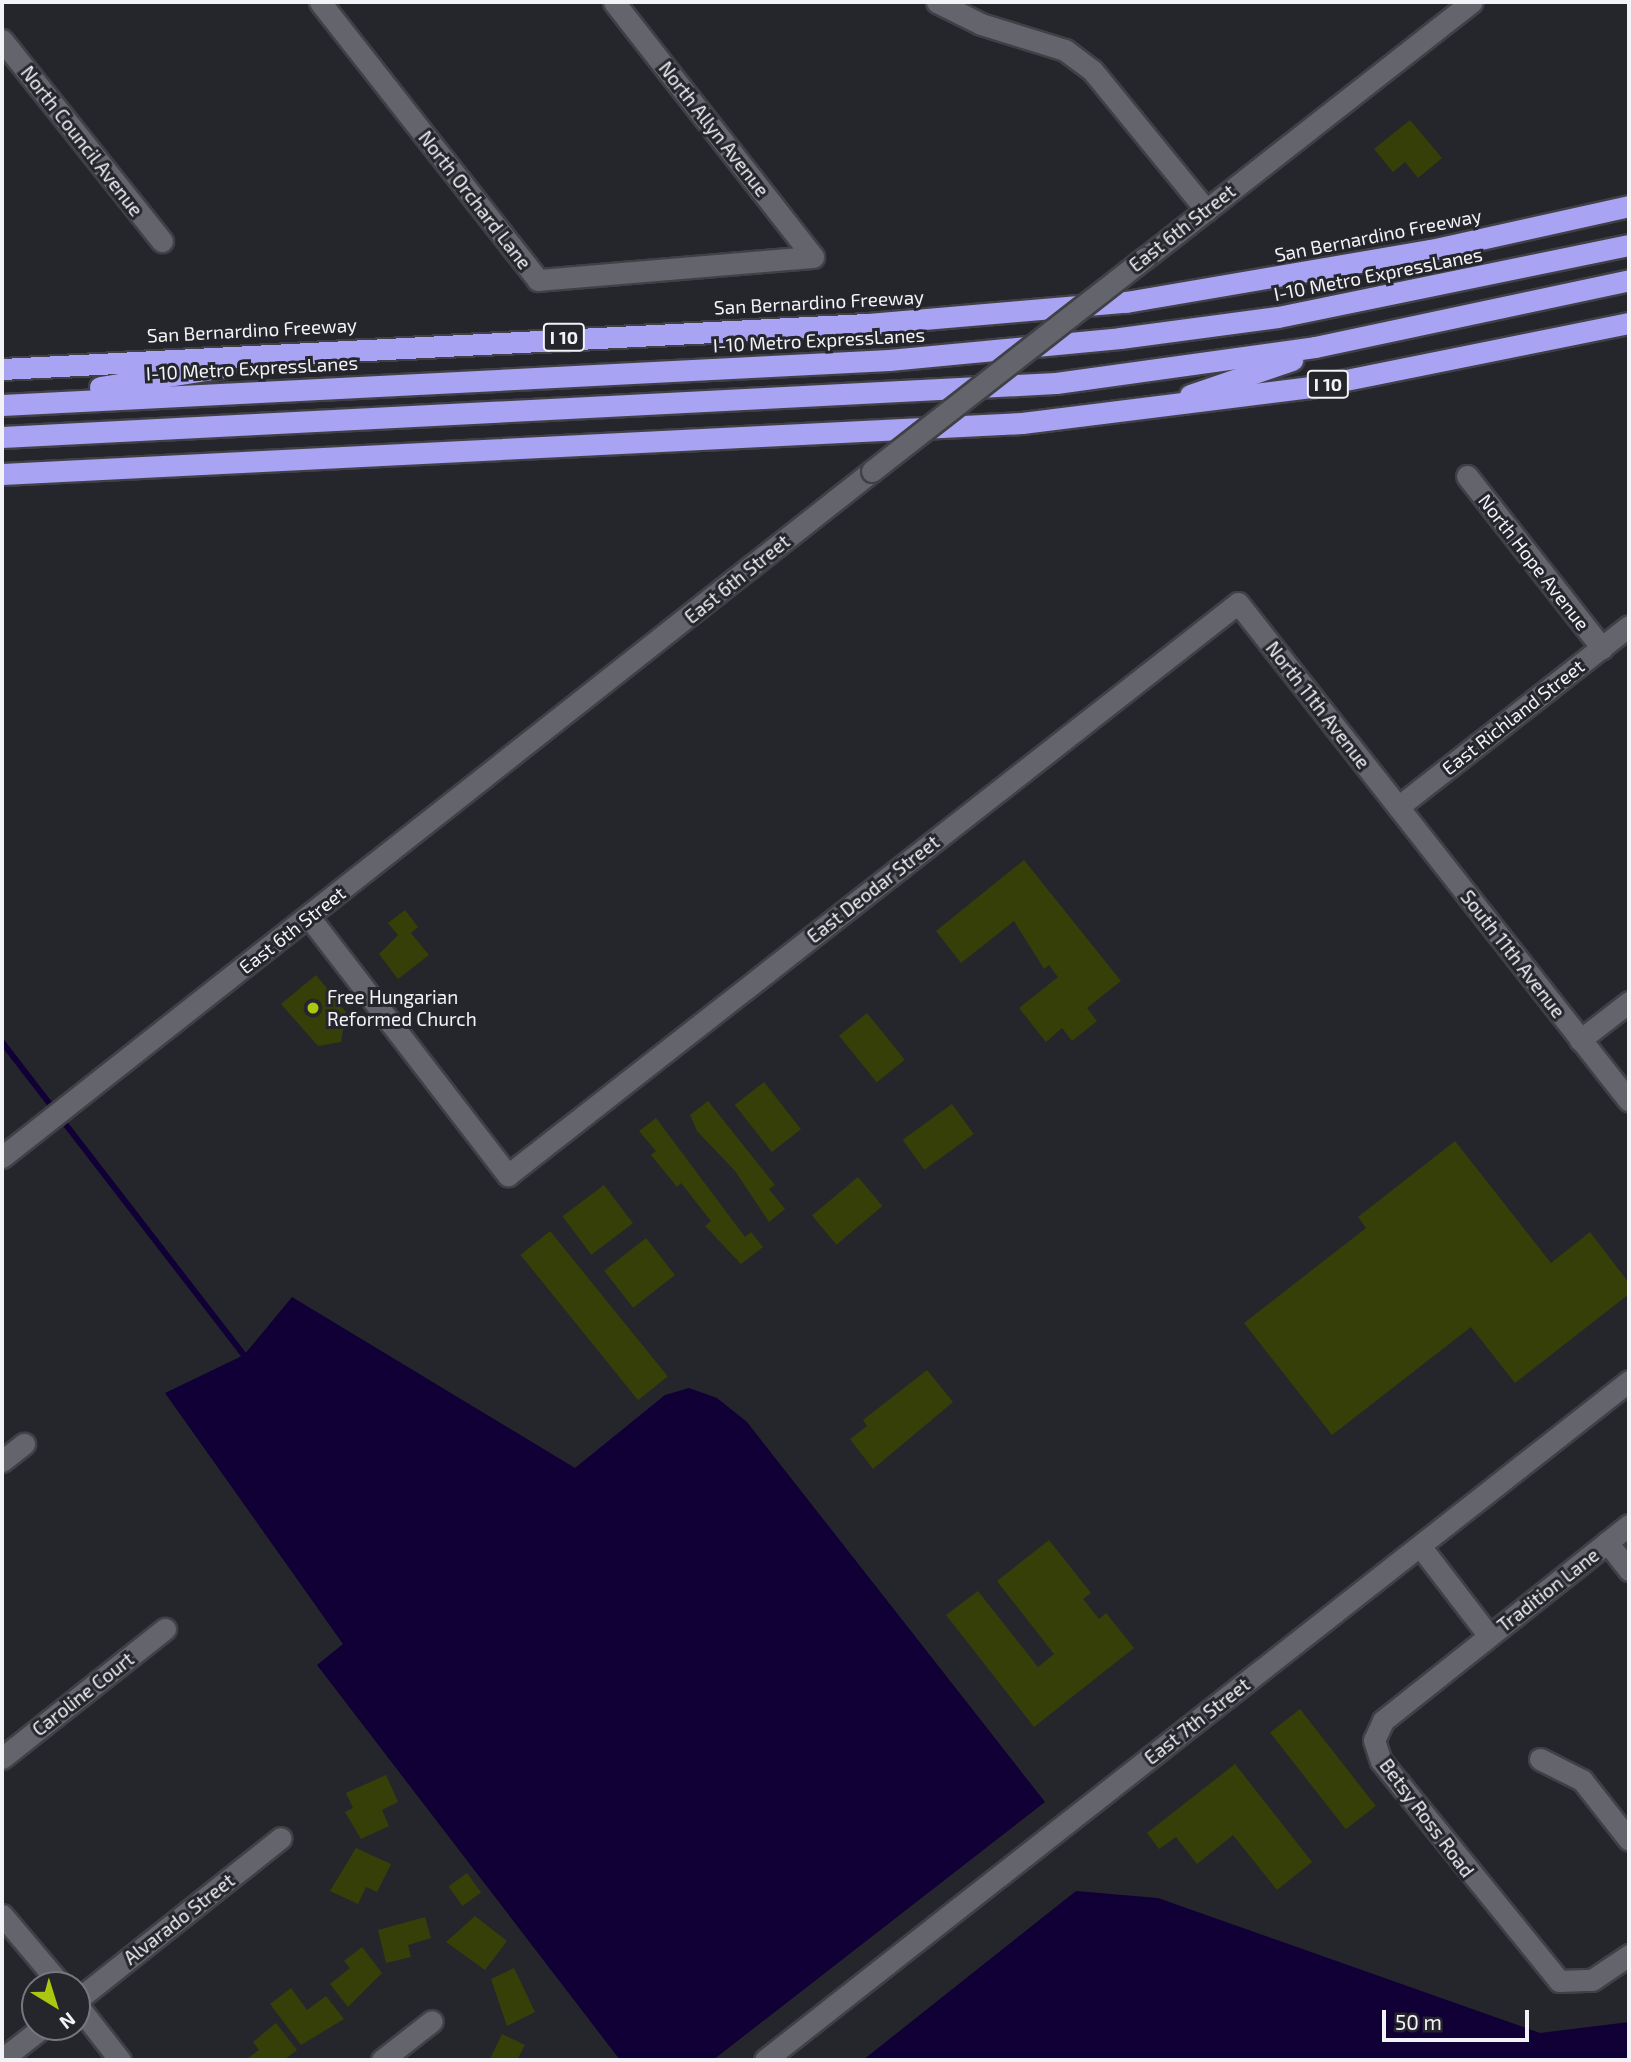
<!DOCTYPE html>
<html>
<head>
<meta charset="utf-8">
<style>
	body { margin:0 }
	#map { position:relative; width:1631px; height:2062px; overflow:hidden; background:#25252c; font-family:"Exo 2",sans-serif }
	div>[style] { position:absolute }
	.water>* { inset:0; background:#100036 }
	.stream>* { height:6px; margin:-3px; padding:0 3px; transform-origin:3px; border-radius:3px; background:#100036 }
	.building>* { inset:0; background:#373f08; transform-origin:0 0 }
	.roads { filter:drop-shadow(2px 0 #404046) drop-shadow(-2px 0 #404046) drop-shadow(0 2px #404046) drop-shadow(0 -2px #404046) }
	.street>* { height:21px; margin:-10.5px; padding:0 10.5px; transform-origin:10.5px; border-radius:10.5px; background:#64646d }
	.secondary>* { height:21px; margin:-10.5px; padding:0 10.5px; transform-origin:10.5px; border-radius:10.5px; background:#64646d }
	.highway>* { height:21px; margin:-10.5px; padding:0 10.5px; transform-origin:10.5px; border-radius:10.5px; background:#a9a3f3 }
	.bridges { filter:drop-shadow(2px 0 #404046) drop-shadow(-2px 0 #404046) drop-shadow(0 2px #404046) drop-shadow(0 -2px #404046) }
	.secondary-bridge>* { height:21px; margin:-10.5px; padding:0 10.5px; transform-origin:10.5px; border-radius:10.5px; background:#64646d }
	.dots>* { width:19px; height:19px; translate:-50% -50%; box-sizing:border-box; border:4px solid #25252c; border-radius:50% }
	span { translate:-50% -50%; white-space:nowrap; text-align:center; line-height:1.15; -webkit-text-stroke:6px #25252c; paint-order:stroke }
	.shield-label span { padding:2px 5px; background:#25252c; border:2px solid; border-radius:5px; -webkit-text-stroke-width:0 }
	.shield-label { font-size:18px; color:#f2f2f7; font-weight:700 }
	.street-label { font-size:19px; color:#f2f2f7 }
	.poi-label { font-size:19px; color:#f2f2f7 }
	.left { translate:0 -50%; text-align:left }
	.frame { position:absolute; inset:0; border:4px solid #f2f2f7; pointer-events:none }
	.north { position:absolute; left:21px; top:1971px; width:70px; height:70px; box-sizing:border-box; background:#25252c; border:2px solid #77777d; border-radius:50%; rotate:142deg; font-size:19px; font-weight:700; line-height:28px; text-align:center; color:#f2f2f7 }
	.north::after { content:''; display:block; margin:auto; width:24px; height:32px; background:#adc60f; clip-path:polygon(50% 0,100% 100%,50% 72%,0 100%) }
	.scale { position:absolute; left:1382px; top:2010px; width:147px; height:32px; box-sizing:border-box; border:4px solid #f2f2f7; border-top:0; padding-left:9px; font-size:21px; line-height:24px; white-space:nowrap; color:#f2f2f7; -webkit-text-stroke:5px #25252c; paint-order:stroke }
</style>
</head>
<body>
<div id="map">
	<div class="water">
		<i style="clip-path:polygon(292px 1297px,575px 1468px,665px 1395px,689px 1388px,717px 1398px,747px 1422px,1045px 1802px,713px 2060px,620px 2060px,317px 1665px,343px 1644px,165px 1393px,244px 1355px)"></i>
		<i style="clip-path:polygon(1076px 1891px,1158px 1898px,1540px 2033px,1629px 2022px,1629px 2060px,863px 2060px)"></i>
	</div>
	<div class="stream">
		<i style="left:2px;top:1042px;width:396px;rotate:52.3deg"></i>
	</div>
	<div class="building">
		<i style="clip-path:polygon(1410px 120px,1442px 158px,1418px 178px,1405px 162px,1393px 172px,1374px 149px)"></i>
		<i style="clip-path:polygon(1024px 860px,1121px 981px,1087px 1008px,1097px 1021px,1072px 1041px,1062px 1028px,1046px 1042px,1019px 1008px,1058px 977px,1049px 965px,1044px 969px,1014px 921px,961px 963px,936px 931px)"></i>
		<i style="clip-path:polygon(405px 910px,418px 927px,411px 933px,429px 955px,398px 979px,379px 954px,398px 935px,388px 923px)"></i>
		<i style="clip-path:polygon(316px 975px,346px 1012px,341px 1042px,318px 1046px,281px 1004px)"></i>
		<i style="left:867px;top:1013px;width:60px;height:36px;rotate:51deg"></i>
		<i style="left:764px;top:1082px;width:60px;height:37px;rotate:52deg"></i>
		<i style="clip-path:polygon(708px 1101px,775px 1185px,769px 1189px,785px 1209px,769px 1222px,735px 1171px,697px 1131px,690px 1115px)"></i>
		<i style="left:952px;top:1104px;width:37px;height:61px;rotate:54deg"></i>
		<i style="clip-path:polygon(656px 1118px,745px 1237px,751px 1232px,763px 1247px,741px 1264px,705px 1226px,711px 1221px,681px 1183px,677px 1187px,651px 1155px,656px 1151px,639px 1131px)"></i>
		<i style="clip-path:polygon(1455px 1141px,1551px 1263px,1590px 1232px,1629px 1283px,1629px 1294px,1515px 1383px,1471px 1327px,1332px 1435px,1244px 1323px,1366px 1228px,1358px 1217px)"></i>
		<i style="left:858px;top:1177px;width:38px;height:60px;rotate:50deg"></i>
		<i style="left:604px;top:1185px;width:48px;height:52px;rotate:53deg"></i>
		<i style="left:550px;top:1231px;width:187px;height:38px;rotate:51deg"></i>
		<i style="left:646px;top:1238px;width:47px;height:53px;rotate:52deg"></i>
		<i style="clip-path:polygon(927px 1370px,953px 1402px,873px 1469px,850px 1439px,867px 1426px,863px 1420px)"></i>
		<i style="clip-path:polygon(1049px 1540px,1091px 1593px,1083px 1599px,1099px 1619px,1106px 1613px,1134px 1648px,1034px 1727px,946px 1615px,978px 1591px,1038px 1667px,1054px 1654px,997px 1581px)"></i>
		<i style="left:1300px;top:1709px;width:123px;height:38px;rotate:52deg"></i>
		<i style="clip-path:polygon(1235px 1764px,1312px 1862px,1277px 1890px,1233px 1835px,1197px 1864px,1176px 1837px,1159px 1849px,1147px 1833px)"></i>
		<i style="clip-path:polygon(386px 1775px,398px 1802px,382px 1810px,389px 1826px,361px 1839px,345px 1812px,353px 1808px,346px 1793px)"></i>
		<i style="clip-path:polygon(356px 1848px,391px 1864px,377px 1892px,366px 1887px,358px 1904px,330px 1891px)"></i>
		<i style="left:467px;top:1873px;width:24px;height:23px;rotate:54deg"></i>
		<i style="clip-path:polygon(475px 1916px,507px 1941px,485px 1970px,446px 1942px)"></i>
		<i style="clip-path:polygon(425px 1917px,431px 1938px,408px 1945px,411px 1957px,386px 1963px,378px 1930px)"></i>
		<i style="clip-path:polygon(362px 1947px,382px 1973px,348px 2007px,330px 1984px,350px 1968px,344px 1961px)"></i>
		<i style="clip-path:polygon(514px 1968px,535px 2012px,507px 2026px,491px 1979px)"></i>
		<i style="clip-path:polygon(291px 1988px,307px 2010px,326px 1996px,344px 2019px,301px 2045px,270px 2004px)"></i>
		<i style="clip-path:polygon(276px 2023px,297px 2050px,284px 2060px,245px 2060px,259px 2050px,253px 2042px)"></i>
		<i style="clip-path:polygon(502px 2034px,525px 2045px,517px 2060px,483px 2060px,490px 2059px)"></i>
	</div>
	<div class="roads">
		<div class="street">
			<i style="left:320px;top:2px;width:353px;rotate:51.9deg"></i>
			<i style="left:538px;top:280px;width:276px;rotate:-4.8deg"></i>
			<i style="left:614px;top:2px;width:323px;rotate:52deg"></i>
			<i style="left:937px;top:2px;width:49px;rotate:26.6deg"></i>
			<i style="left:981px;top:24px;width:88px;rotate:17.2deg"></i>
			<i style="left:1065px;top:50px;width:34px;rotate:37deg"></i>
			<i style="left:1092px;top:70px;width:181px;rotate:50.8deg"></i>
			<i style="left:2px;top:40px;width:257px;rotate:51.5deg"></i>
			<i style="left:1467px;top:476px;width:219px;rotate:51.9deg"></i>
			<i style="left:1398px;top:807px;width:293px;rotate:-38.1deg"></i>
			<i style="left:309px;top:917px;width:326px;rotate:52.4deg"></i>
			<i style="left:508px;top:1175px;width:927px;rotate:-38.08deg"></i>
			<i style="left:1238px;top:603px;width:633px;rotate:51.86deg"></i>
			<i style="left:1580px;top:1040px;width:62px;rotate:-37.8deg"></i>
			<i style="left:2px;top:1461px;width:28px;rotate:-38deg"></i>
			<i style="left:1629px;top:1525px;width:315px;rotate:141.5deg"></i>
			<i style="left:1383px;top:1721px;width:21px;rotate:115deg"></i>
			<i style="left:1374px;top:1740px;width:22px;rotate:72deg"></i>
			<i style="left:1381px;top:1761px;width:283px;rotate:51deg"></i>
			<i style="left:1559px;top:1981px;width:33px;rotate:-2deg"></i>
			<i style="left:1592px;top:1980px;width:45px;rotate:-34deg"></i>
			<i style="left:1607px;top:1542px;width:36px;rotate:52deg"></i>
			<i style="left:1420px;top:1546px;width:113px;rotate:52.5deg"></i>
			<i style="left:2px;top:1758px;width:208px;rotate:-38.4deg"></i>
			<i style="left:1540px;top:1759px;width:47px;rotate:26.6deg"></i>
			<i style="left:1582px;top:1780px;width:76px;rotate:51.9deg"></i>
			<i style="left:2px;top:1915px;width:92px;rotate:49.9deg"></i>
			<i style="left:77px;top:2000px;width:260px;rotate:-38.5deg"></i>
			<i style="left:77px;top:2005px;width:70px;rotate:52deg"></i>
			<i style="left:2px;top:2059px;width:52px;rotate:-38deg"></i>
			<i style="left:382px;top:2060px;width:63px;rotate:-38deg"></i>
		</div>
		<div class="secondary">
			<i style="left:1145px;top:258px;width:415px;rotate:-38.1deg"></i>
			<i style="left:2px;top:1157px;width:1108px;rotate:-38.26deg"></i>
			<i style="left:765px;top:2060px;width:1099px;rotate:-38.16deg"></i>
		</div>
		<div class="highway">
			<i style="left:2px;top:369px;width:866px;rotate:-2.98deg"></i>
			<i style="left:867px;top:324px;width:260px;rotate:-4.9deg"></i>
			<i style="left:1126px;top:302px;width:309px;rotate:-9.7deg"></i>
			<i style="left:1431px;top:250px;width:203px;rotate:-12.5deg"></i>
			<i style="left:100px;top:387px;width:126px;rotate:-9.2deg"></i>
			<i style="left:1190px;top:395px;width:108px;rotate:-18.9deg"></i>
			<i style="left:2px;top:405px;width:888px;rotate:-2.9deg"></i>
			<i style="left:889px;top:360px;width:232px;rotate:-5.4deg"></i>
			<i style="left:1120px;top:338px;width:159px;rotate:-7.6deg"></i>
			<i style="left:1278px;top:317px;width:358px;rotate:-11.6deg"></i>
			<i style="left:2px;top:437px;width:1055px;rotate:-2.93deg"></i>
			<i style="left:1056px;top:383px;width:261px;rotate:-7.9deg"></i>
			<i style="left:1315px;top:347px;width:321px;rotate:-12deg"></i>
			<i style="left:2px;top:474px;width:1021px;rotate:-2.86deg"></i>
			<i style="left:1022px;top:423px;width:291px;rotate:-7.1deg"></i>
			<i style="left:1311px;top:387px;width:324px;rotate:-11.4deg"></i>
		</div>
	</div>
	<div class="bridges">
		<div class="secondary-bridge">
			<i style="left:872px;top:471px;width:346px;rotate:-38deg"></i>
		</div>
	</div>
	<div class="dots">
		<i style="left:313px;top:1008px;background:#adc60f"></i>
	</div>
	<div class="shield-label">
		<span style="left:564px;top:337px">I 10</span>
		<span style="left:1328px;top:384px">I 10</span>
	</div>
	<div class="street-label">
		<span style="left:714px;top:129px;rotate:52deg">North Allyn Avenue</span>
		<span style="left:82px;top:141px;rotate:52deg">North Council Avenue</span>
		<span style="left:475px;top:200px;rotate:52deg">North Orchard Lane</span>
		<span style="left:1182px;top:228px;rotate:-38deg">East 6th Street</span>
		<span style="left:1378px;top:235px;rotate:-11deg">San Bernardino Freeway</span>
		<span style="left:1378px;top:274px;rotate:-11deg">I-10 Metro ExpressLanes</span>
		<span style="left:819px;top:302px;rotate:-3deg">San Bernardino Freeway</span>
		<span style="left:252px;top:330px;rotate:-3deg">San Bernardino Freeway</span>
		<span style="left:819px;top:340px;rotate:-3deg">I-10 Metro ExpressLanes</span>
		<span style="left:252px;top:368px;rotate:-3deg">I-10 Metro ExpressLanes</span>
		<span style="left:1534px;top:562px;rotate:52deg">North Hope Avenue</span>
		<span style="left:737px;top:579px;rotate:-39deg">East 6th Street</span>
		<span style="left:1318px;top:705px;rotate:52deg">North 11th Avenue</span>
		<span style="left:1513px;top:717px;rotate:-38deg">East Richland Street</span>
		<span style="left:873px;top:889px;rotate:-38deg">East Deodar Street</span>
		<span style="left:292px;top:930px;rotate:-38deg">East 6th Street</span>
		<span style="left:1513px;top:954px;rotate:52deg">South 11th Avenue</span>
		<span style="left:1548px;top:1590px;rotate:-38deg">Tradition Lane</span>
		<span style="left:83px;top:1694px;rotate:-38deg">Caroline Court</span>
		<span style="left:1197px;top:1721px;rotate:-38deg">East 7th Street</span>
		<span style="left:1427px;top:1818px;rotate:53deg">Betsy Ross Road</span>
		<span style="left:179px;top:1919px;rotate:-38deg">Alvarado Street</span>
	</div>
	<div class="poi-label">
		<span class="left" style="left:327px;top:1008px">Free Hungarian<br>Reformed Church</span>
	</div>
	<div class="frame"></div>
	<div class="north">N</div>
	<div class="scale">50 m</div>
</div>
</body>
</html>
